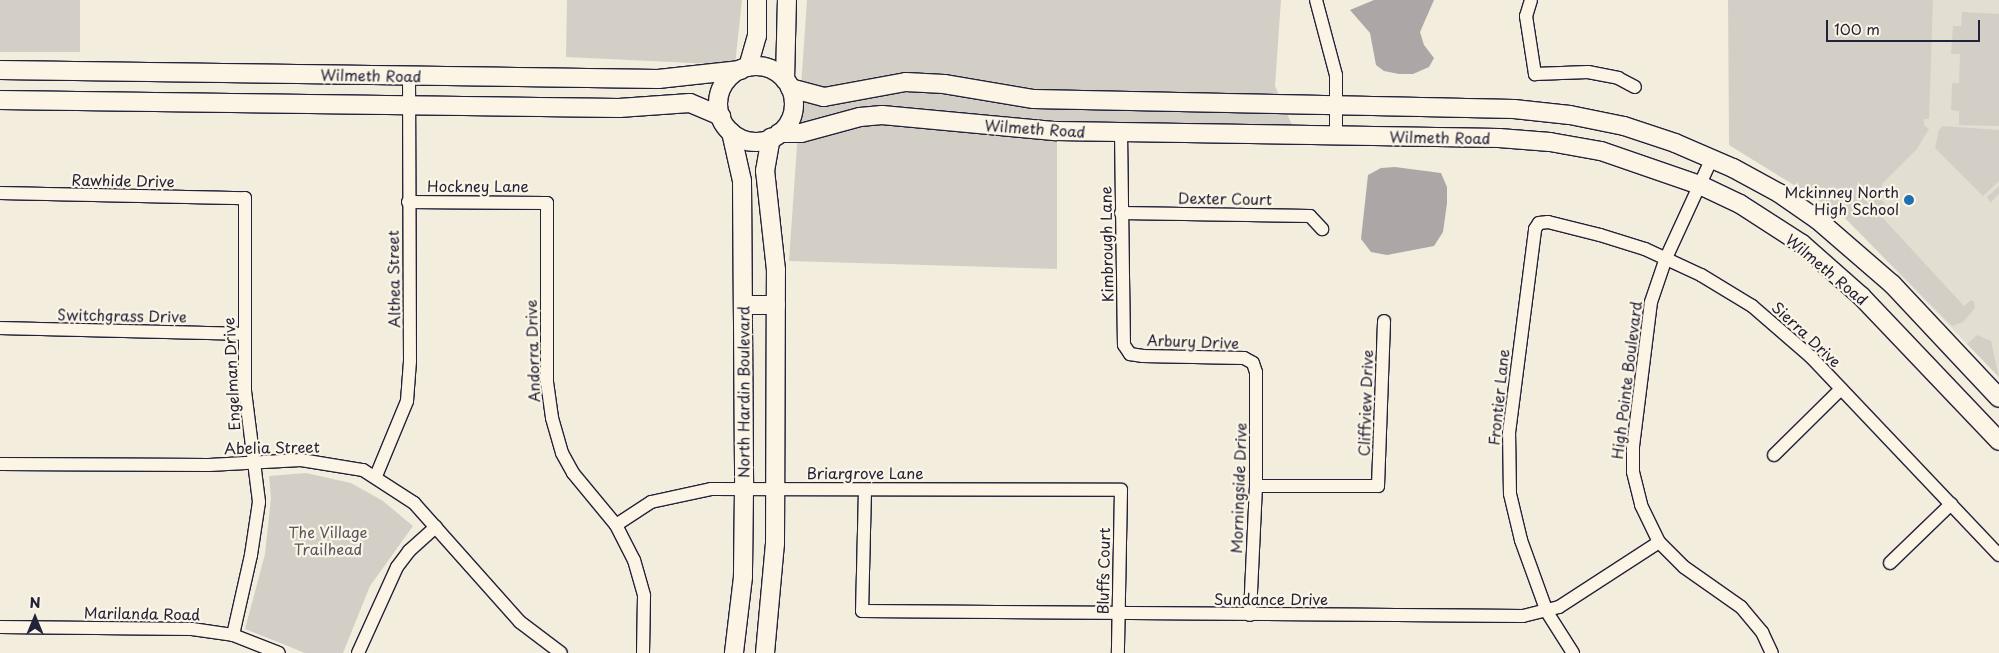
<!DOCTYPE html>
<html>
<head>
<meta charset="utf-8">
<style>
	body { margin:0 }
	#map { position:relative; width:1999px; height:653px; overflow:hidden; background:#f3edde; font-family:"Playpen Sans",sans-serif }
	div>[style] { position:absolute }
	.built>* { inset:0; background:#e3ded2 }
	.green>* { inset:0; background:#d4cfc6; transform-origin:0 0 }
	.water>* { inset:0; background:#aca7a6 }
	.roads { filter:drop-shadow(1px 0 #22223b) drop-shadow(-1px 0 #22223b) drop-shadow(0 1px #22223b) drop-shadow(0 -1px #22223b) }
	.street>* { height:12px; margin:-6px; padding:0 6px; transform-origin:6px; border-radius:6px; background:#fcf5e5 }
	.secondary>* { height:18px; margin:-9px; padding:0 9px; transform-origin:9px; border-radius:9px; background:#fcf5e5 }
	.secondary>.ring { margin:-9px; padding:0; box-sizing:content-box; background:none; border:18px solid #fcf5e5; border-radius:50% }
	.dots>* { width:14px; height:14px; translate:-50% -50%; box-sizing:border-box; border:2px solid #fcf5e5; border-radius:50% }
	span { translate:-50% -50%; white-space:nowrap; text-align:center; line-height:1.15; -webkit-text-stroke:4.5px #fcf5e5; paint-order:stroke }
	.street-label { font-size:15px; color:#22223b }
	.poi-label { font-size:15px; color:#22223b }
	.right { translate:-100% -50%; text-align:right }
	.park-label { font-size:15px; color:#575665 }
	.north { position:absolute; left:10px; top:593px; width:50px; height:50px; -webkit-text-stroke:4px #fcf5e5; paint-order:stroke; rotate:0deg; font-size:14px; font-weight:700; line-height:20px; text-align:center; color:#22223b }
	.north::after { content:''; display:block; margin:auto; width:18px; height:22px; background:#22223b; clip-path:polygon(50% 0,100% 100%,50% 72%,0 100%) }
	.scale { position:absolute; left:1826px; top:20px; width:154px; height:22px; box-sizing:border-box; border:2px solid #22223b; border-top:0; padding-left:6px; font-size:15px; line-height:18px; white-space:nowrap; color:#22223b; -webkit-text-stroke:4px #fcf5e5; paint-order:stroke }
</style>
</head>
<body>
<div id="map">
	<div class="built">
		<i style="clip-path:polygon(1728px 0,1999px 0,1999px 377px,1842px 215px,1797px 186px)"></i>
	</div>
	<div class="green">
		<i style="left:0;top:0;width:80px;height:52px"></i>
		<i style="clip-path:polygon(567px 0,742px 0,735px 65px,566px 57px)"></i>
		<i style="clip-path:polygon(807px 0,1281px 0,1275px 86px,1299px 141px,1057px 137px,1057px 269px,789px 261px)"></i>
		<i style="clip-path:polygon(1728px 0,1933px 0,1929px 119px,1924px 119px,1924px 125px,1929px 129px,1917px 149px,1882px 184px,1881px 199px,1889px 210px,1882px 217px,1964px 306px,1971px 300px,1974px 302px,1975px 308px,1963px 322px,1952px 326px,1842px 215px,1729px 145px)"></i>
		<i style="clip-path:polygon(1962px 12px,1999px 14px,1999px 126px,1959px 125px,1959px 111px,1951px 110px,1952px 83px,1959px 83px,1960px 54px,1951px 54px,1953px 26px,1961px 26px)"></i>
		<i style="clip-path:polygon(1943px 126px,1999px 130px,1999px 181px,1983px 196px,1935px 148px,1939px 130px)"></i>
		<i style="clip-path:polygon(1999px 186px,1999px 194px,1990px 203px,1987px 197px)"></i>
		<i style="clip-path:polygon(1977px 335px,1991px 341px,1999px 377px,1967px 344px)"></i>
		<i style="clip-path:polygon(306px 473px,351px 483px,383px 501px,413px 526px,370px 586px,343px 653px,305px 653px,245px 629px,265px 554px,271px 498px,269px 476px)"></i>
	</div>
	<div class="water">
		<i style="clip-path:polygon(1374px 0,1434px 0,1420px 32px,1424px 45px,1434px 58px,1429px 67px,1413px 74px,1399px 74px,1384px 71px,1376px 65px,1370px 33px,1350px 10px)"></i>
		<i style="clip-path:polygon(1395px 167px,1441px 173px,1447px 187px,1447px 203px,1443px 232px,1434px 246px,1387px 255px,1371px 252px,1361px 239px,1368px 175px,1381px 168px)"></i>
	</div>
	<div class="roads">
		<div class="street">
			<i style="left:1316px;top:0;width:78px;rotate:75.1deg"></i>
			<i style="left:1336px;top:75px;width:61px;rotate:90deg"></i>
			<i style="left:1531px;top:0;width:17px;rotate:107deg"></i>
			<i style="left:1526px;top:16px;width:59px;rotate:81.2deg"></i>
			<i style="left:1535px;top:74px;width:53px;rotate:-2.2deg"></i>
			<i style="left:1588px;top:72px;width:31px;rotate:11deg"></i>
			<i style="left:1618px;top:78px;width:19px;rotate:28deg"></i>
			<i style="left:1121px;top:132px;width:213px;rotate:89.2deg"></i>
			<i style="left:1124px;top:345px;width:11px;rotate:56deg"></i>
			<i style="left:1130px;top:354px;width:13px;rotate:9deg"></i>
			<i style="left:1143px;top:356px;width:101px;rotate:1.1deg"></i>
			<i style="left:1244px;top:358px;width:10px;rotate:29deg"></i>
			<i style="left:1253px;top:363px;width:9px;rotate:72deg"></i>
			<i style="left:1256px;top:372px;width:114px;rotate:90deg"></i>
			<i style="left:1256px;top:486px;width:129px;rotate:92.7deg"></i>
			<i style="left:1712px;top:158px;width:110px;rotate:114.7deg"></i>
			<i style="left:1666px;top:258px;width:46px;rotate:108.8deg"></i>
			<i style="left:1651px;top:302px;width:146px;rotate:97.1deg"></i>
			<i style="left:1633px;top:447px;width:25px;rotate:90deg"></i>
			<i style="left:1633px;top:472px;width:34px;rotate:76deg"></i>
			<i style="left:1641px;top:505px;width:41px;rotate:64.1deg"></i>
			<i style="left:1659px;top:542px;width:35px;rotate:45deg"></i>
			<i style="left:1684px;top:567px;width:70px;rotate:35.1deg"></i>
			<i style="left:1741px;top:607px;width:33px;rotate:50deg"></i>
			<i style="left:1762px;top:632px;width:23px;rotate:65deg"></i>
			<i style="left:0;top:193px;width:245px;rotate:1.2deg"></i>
			<i style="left:245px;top:198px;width:193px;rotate:90deg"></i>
			<i style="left:245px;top:391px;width:112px;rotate:82.8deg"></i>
			<i style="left:259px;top:502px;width:54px;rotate:98.6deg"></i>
			<i style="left:251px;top:555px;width:82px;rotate:102.7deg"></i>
			<i style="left:408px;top:202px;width:139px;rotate:0.4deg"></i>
			<i style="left:547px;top:203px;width:179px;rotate:90deg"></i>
			<i style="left:547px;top:382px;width:36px;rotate:82deg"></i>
			<i style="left:552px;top:418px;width:36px;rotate:74deg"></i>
			<i style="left:562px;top:453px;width:23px;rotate:61deg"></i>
			<i style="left:573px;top:473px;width:67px;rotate:50.4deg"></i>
			<i style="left:616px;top:525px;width:39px;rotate:63deg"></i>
			<i style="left:634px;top:560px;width:37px;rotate:74deg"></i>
			<i style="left:644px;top:596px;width:57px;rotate:91deg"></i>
			<i style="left:1121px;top:213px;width:189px;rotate:0.9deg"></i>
			<i style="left:1310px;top:216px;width:18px;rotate:47deg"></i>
			<i style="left:0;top:328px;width:243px;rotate:1.4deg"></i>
			<i style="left:1774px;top:455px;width:94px;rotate:-44.6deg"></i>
			<i style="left:0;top:464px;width:209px;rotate:0.3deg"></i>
			<i style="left:209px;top:465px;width:92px;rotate:-3.1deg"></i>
			<i style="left:301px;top:460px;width:63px;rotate:9.2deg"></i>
			<i style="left:363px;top:470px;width:61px;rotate:32.9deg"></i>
			<i style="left:414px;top:503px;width:159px;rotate:48.3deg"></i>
			<i style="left:520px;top:622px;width:51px;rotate:37.1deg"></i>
			<i style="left:376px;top:476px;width:81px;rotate:-67.5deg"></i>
			<i style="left:407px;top:401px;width:40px;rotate:-85.7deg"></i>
			<i style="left:410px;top:361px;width:286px;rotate:-90.2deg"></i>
			<i style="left:1256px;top:486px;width:122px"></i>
			<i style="left:1378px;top:486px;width:165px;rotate:-87.9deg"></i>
			<i style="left:865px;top:490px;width:121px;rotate:91.4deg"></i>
			<i style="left:862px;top:611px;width:661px;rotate:0.43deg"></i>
			<i style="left:1523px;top:616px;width:37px;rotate:-14deg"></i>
			<i style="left:1559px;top:607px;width:119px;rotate:-33deg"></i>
			<i style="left:616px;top:525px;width:42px;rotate:-33.3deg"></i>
			<i style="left:651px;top:502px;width:61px;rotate:-12.2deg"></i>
			<i style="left:711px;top:489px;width:410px;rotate:0.1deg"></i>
			<i style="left:1121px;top:490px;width:163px;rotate:91.1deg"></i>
			<i style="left:1890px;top:563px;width:85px;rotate:-44deg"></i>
			<i style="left:0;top:627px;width:192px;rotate:0.6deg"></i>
			<i style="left:192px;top:629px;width:41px;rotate:8.3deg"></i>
			<i style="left:233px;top:635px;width:49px;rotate:21.4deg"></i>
			<i style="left:358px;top:653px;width:94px;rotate:-65.6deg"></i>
			<i style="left:397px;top:567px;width:20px;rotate:-53deg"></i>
			<i style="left:409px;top:551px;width:36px;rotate:-42deg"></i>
			<i style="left:1573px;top:653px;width:49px;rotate:-122.4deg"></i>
			<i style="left:1547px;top:612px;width:77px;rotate:-109.9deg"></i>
			<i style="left:1521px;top:540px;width:47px;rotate:-103.4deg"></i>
			<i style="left:1510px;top:494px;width:61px;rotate:-90.9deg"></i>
			<i style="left:1509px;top:433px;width:206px;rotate:-82.7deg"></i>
			<i style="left:1535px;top:229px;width:7px;rotate:-56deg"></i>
			<i style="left:1539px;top:223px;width:9px;rotate:-6deg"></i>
			<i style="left:1548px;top:222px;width:54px;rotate:14deg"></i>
			<i style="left:1600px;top:235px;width:47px;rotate:17.3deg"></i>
			<i style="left:1645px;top:249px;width:62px;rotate:24.9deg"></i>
			<i style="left:1701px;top:275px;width:60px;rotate:31.3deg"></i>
			<i style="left:1752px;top:306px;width:78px;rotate:40.8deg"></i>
			<i style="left:1811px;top:357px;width:273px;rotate:46.5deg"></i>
		</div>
		<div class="secondary">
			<i class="ring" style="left:718px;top:66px;width:58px;height:58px"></i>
			<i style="left:748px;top:67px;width:32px;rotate:-74deg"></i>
			<i style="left:757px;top:36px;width:36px;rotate:-90deg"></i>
			<i style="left:0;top:70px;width:658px;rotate:0.78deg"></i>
			<i style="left:658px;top:79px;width:83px;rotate:-6.2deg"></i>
			<i style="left:785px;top:80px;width:80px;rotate:-88.6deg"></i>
			<i style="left:790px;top:88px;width:35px;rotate:15deg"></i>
			<i style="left:824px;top:97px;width:83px;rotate:-10.4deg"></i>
			<i style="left:906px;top:82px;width:38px;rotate:3deg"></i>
			<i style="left:944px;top:84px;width:91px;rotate:9.5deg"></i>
			<i style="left:1034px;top:99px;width:480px;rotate:1.2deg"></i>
			<i style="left:1514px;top:109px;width:56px;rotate:6.1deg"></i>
			<i style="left:1570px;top:115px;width:55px;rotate:11.5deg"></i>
			<i style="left:1624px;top:126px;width:54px;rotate:18.4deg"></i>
			<i style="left:1675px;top:143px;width:63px;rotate:23.3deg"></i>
			<i style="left:1733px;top:168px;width:52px;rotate:28.5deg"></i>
			<i style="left:1779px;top:193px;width:47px;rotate:34.7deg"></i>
			<i style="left:1818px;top:220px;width:98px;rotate:40.9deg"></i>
			<i style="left:1892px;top:284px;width:156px;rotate:46.8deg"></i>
			<i style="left:0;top:100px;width:619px;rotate:0.74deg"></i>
			<i style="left:619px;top:108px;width:71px;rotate:-4deg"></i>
			<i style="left:690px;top:103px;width:34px;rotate:23deg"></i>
			<i style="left:731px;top:132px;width:50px;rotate:77.3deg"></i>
			<i style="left:742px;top:181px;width:308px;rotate:89.6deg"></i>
			<i style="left:744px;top:489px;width:88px;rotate:90.7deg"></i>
			<i style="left:743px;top:577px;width:77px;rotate:96.8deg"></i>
			<i style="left:779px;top:133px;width:22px"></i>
			<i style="left:801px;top:133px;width:61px;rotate:-15.2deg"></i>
			<i style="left:860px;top:117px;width:22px;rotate:-5deg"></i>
			<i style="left:882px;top:115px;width:175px;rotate:5.3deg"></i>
			<i style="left:1056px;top:131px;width:443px;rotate:0.9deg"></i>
			<i style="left:1499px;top:138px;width:51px;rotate:4.5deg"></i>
			<i style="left:1550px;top:142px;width:52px;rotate:10deg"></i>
			<i style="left:1601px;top:151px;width:105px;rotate:19deg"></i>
			<i style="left:1700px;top:185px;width:44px;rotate:25.4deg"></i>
			<i style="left:1740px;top:204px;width:74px;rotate:32.8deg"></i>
			<i style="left:1802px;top:244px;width:79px;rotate:41.4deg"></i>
			<i style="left:1861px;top:296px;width:200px;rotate:46.4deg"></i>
			<i style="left:743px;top:305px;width:33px"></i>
			<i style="left:765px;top:653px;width:109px;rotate:-84.8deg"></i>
			<i style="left:775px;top:544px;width:274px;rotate:-89.8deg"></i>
			<i style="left:776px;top:270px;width:100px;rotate:-96.3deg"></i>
			<i style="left:765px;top:171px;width:34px;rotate:-80deg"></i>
		</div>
	</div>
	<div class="dots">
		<i style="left:1909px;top:200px;background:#1f6fb2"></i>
	</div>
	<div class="street-label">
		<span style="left:371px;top:75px;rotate:1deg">Wilmeth Road</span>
		<span style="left:1035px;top:128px;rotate:4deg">Wilmeth Road</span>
		<span style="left:1440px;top:137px;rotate:1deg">Wilmeth Road</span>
		<span style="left:123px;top:180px;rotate:1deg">Rawhide Drive</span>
		<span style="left:478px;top:186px">Hockney Lane</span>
		<span style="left:1225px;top:198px;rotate:1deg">Dexter Court</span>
		<span style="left:1106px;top:244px;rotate:-91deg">Kimbrough Lane</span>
		<span style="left:1827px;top:269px;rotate:40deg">Wilmeth Road</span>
		<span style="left:393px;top:279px;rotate:-91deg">Althea Street</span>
		<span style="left:122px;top:315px;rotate:1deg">Switchgrass Drive</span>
		<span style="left:1807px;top:334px;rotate:43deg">Sierra Drive</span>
		<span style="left:1193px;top:341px;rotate:2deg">Arbury Drive</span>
		<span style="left:532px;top:351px;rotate:-92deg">Andorra Drive</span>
		<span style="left:231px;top:374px;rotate:-93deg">Engelman Drive</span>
		<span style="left:1626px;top:380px;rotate:-83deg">High Pointe Boulevard</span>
		<span style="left:743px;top:392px;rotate:-90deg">North Hardin Boulevard</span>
		<span style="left:1498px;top:397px;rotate:-84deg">Frontier Lane</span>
		<span style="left:1365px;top:403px;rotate:-88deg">Cliffview Drive</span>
		<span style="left:272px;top:447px;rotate:-1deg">Abelia Street</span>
		<span style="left:865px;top:473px">Briargrove Lane</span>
		<span style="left:1238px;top:488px;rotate:-88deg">Morningside Drive</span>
		<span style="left:1103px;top:571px;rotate:-89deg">Bluffs Court</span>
		<span style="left:1271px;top:599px">Sundance Drive</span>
		<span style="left:142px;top:613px;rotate:1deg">Marilanda Road</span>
	</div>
	<div class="poi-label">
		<span class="right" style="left:1899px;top:200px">Mckinney North<br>High School</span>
	</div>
	<div class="park-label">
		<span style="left:328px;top:540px">The Village<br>Trailhead</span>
	</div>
	<div class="north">N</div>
	<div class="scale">100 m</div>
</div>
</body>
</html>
